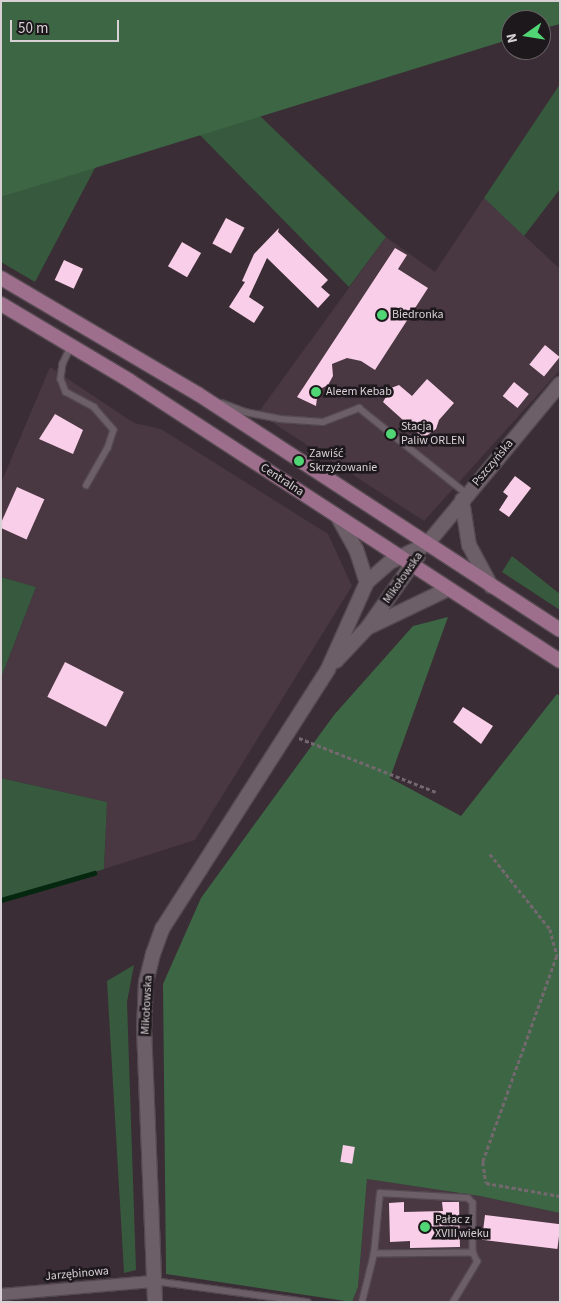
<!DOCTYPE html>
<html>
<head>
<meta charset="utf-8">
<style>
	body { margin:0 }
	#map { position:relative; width:561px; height:1303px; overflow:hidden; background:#3a2d35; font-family:"Source Sans 3",sans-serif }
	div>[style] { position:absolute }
	.built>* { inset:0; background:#493742 }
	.green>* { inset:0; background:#37593d }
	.forest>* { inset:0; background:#3c6644 }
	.stream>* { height:4.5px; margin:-2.25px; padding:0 2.25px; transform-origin:2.25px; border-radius:2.25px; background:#06270f }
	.building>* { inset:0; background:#f9cee8; transform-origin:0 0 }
	.path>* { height:2.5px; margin-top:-1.25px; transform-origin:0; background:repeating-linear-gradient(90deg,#74686f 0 4px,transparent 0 6.5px) }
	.roads { filter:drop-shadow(1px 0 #544950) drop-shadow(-1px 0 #544950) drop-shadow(0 1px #544950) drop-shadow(0 -1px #544950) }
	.service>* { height:5.5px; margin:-2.75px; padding:0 2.75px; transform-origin:2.75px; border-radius:2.75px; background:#6d5f68 }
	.minor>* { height:11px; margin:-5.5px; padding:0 5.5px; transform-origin:5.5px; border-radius:5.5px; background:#6d5f68 }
	.tertiary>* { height:14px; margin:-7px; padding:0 7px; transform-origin:7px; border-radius:7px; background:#6d5f68 }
	.secondary>* { height:14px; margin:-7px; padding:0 7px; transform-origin:7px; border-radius:7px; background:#6d5f68 }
	.primary>* { height:14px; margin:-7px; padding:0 7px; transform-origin:7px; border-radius:7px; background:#9d6f8c }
	.dots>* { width:14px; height:14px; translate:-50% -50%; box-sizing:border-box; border:2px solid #1d181b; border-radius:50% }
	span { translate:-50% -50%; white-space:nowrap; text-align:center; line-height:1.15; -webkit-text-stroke:5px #1d181b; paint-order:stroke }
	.poi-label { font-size:12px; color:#d8d0d5 }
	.left { translate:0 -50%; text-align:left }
	.street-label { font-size:12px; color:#d8d0d5 }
	.frame { position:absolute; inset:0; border:2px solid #d8d0d5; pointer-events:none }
	.north { position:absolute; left:501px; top:10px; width:50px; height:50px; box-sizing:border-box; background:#1d181b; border:1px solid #686265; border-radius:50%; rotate:257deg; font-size:14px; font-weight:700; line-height:20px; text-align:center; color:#d8d0d5 }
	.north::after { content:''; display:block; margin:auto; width:18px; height:22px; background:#50d674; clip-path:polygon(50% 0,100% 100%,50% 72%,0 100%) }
	.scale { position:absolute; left:10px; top:20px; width:109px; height:22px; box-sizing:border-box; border:2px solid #d8d0d5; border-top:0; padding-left:6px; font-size:15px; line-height:18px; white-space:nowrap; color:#d8d0d5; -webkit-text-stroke:4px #1d181b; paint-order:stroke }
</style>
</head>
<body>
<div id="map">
	<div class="built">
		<i style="clip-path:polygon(484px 198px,560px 269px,560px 370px,424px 521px,258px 413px,386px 237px,435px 272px)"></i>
		<i style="clip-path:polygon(50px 367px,134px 423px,161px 429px,328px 534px,352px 586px,195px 840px,104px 869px,107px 802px,1px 778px,1px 678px,36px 587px,1px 577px,1px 483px)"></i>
		<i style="clip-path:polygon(367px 1179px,480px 1196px,560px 1213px,560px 1302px,352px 1302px,358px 1287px)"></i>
	</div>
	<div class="green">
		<i style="clip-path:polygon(560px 84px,560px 189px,524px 236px,484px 198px)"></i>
		<i style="clip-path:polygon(259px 115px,386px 237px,349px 287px,198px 133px)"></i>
		<i style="clip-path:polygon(96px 166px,35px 282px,1px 262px,1px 197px)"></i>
		<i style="clip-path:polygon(512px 556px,560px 594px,560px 610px,502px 572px)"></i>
		<i style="clip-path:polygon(1px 577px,36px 587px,1px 678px)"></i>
		<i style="clip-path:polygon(1px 778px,107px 802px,104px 869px,1px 903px)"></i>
		<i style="clip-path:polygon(134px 965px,127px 1002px,136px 1270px,124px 1273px,107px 981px)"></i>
	</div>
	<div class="forest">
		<i style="clip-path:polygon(1px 1px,560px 1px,560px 24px,541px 29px,541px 20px,511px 20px,511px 39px,1px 197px)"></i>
		<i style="clip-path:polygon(448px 617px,390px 778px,461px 816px,557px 694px,560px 696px,560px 1213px,480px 1196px,367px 1179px,358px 1287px,352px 1302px,166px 1274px,163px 984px,201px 898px,334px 715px,413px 626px)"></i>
	</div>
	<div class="stream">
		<i style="left:1px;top:900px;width:97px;rotate:-16.2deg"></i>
	</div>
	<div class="building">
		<i style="left:226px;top:218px;width:21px;height:29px;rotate:28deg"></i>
		<i style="clip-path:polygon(279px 228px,278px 232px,328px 280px,321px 287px,330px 295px,318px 308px,267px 258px,249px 297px,264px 307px,254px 323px,229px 307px,245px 282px,242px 281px,254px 254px)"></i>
		<i style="left:182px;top:242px;width:22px;height:28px;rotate:30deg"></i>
		<i style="clip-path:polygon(395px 248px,407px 255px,398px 269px,428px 288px,375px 370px,361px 361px,347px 358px,332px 364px,333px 376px,328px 385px,318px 390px,316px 406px,297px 397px)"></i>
		<i style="left:64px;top:260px;width:21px;height:22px;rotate:25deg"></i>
		<i style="left:545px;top:345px;width:19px;height:25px;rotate:39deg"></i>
		<i style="clip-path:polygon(427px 379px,454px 403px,439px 420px,436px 429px,423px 438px,383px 402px,391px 388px,399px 385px,412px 396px)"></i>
		<i style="left:514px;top:382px;width:19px;height:18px;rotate:39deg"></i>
		<i style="clip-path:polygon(55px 414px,83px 430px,73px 454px,39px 439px)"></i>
		<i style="clip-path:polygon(515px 476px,531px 488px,509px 517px,499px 510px,508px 496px,503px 492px)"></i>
		<i style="left:17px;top:487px;width:30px;height:44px;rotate:24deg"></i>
		<i style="left:65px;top:662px;width:66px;height:39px;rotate:27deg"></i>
		<i style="clip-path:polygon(463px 707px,493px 726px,481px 744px,453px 722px)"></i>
		<i style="left:343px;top:1145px;width:12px;height:17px;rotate:9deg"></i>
		<i style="clip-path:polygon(404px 1202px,404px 1212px,443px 1211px,442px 1202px,459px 1202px,460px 1247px,410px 1248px,410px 1241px,390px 1242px,389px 1203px)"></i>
		<i style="left:485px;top:1215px;width:76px;height:25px;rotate:7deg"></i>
	</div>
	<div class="path">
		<i style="left:299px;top:738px;width:147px;rotate:21.5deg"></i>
		<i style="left:490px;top:854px;width:96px;rotate:51.3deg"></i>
		<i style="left:550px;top:929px;width:28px;rotate:75deg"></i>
		<i style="left:557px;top:956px;width:219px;rotate:109.8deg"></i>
		<i style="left:483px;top:1162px;width:21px;rotate:82deg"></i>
		<i style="left:486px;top:1183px;width:75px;rotate:10deg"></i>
	</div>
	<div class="roads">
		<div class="service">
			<i style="left:71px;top:347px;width:19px;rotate:115deg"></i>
			<i style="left:63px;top:364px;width:15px;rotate:98deg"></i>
			<i style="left:61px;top:379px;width:14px;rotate:69deg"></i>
			<i style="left:66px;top:392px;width:32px;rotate:28deg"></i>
			<i style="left:94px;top:407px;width:30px;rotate:49deg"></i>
			<i style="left:114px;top:430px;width:19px;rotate:108deg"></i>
			<i style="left:108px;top:448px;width:43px;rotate:119.6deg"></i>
			<i style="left:222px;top:403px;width:25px;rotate:21deg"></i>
			<i style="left:245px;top:412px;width:36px;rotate:11deg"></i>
			<i style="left:280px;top:419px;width:43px;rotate:4deg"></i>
			<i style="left:323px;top:422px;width:39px;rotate:-21deg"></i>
			<i style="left:359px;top:408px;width:138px;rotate:38.5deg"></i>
			<i style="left:154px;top:1281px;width:155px;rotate:7.8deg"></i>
			<i style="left:362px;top:1302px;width:49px;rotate:-76deg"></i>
			<i style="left:374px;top:1254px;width:61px;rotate:-84.4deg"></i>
			<i style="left:380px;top:1193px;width:88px;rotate:3.3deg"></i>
			<i style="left:468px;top:1198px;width:7px;rotate:45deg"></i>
			<i style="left:473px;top:1203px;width:50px;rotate:90deg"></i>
			<i style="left:473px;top:1253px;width:99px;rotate:179.4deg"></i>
			<i style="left:453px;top:1302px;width:47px;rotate:-59deg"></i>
			<i style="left:477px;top:1262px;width:10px;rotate:-114deg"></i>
		</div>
		<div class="minor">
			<i style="left:1px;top:1294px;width:154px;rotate:-4.9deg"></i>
		</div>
		<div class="tertiary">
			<i style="left:462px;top:500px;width:46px;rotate:81.2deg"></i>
			<i style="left:469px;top:545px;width:47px;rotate:61.8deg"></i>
			<i style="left:427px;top:544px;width:208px;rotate:-50.3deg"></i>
		</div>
		<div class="secondary">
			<i style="left:338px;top:517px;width:37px;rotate:61deg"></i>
			<i style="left:356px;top:549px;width:35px;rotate:72deg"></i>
			<i style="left:369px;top:627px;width:88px;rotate:-25.7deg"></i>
			<i style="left:336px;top:661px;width:47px;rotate:-46.7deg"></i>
			<i style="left:368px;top:627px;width:87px;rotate:-54.8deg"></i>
			<i style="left:155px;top:1302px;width:271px;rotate:-92.3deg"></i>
			<i style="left:144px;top:1031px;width:49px;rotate:-87.7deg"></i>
			<i style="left:146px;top:982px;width:29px;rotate:-76deg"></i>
			<i style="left:153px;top:954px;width:27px;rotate:-70deg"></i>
			<i style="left:162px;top:929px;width:308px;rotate:-57.4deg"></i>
			<i style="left:328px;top:669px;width:95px;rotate:-65.9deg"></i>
			<i style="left:367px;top:582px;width:30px;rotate:-41deg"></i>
			<i style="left:390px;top:562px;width:41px;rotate:-25.9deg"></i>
		</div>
		<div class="primary">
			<i style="left:1px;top:278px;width:229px;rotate:30.5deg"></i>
			<i style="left:198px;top:394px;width:432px;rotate:33.1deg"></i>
			<i style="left:1px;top:304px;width:150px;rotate:30.8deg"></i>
			<i style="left:130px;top:381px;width:513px;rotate:33.07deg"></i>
		</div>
	</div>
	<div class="dots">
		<i style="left:382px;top:315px;background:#50d674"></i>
		<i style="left:316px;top:392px;background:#50d674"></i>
		<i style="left:391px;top:434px;background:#50d674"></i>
		<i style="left:299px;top:461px;background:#50d674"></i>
		<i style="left:425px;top:1227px;background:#50d674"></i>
	</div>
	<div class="poi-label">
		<span class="left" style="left:392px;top:315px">Biedronka</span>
		<span class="left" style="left:326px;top:392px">Aleem Kebab</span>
		<span class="left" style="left:401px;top:434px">Stacja<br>Paliw ORLEN</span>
		<span class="left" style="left:309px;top:461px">Zawiść<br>Skrzyżowanie</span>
		<span class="left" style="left:435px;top:1227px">Pałac z<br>XVIII wieku</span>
	</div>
	<div class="street-label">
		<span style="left:493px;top:463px;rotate:-50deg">Pszczyńska</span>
		<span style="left:282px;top:480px;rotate:33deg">Centralna</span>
		<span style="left:403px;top:578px;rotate:-55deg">Mikołowska</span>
		<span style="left:147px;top:1005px;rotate:-87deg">Mikołowska</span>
		<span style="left:77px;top:1274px;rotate:-5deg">Jarzębinowa</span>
	</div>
	<div class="frame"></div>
	<div class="north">N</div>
	<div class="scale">50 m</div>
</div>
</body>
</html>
